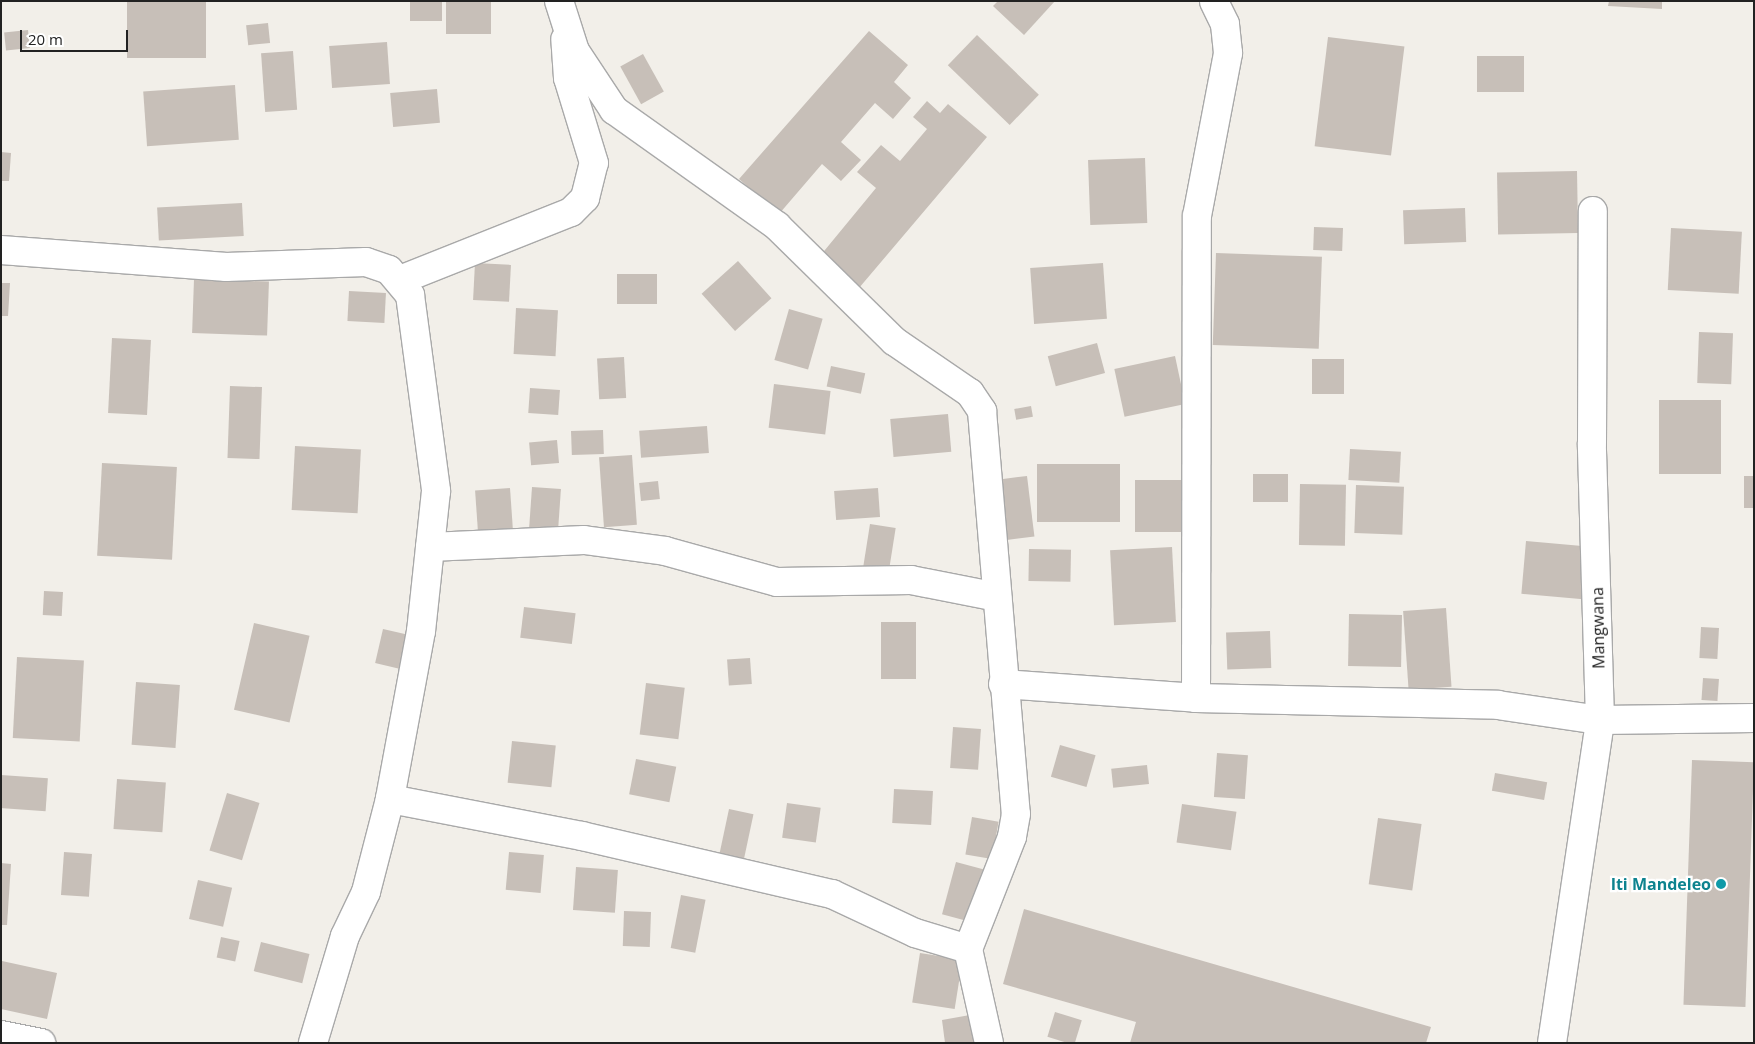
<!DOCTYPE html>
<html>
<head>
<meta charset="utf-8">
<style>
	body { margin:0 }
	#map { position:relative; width:1755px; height:1044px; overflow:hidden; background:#f2efe9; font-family:"Open Sans",sans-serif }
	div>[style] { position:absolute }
	.building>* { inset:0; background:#c7bfb8; transform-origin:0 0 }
	.roads { filter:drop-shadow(1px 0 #a9a9a9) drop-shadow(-1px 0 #a9a9a9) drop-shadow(0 1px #a9a9a9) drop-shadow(0 -1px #a9a9a9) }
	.minor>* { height:28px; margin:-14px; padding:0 14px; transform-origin:14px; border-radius:14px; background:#fff }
	.dots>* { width:14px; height:14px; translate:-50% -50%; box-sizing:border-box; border:2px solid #fff; border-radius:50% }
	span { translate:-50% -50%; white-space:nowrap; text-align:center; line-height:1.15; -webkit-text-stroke:4.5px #fff; paint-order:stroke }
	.street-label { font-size:16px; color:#222 }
	.culture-label { font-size:16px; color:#0d838f; font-weight:700 }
	.right { translate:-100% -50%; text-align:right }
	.frame { position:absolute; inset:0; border:2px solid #222; pointer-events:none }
	.scale { position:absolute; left:20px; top:30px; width:108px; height:22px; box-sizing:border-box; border:2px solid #222; border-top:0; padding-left:6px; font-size:15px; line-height:18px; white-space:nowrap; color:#222; -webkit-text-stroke:4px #fff; paint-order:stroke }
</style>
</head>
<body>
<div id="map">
	<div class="building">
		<i style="left:127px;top:1px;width:79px;height:57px"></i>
		<i style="left:410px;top:1px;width:32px;height:20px"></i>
		<i style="left:446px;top:1px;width:45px;height:33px"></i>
		<i style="clip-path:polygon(998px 1px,1055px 1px,1024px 35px,993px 6px)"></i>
		<i style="clip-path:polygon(1609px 1px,1662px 1px,1662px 9px,1608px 6px)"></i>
		<i style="left:268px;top:23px;width:20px;height:22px;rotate:84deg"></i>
		<i style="left:28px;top:30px;width:18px;height:24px;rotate:84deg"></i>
		<i style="clip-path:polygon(869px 31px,908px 65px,894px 82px,911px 98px,893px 119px,875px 103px,841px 142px,861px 160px,841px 181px,822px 164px,779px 214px,739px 179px)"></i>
		<i style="left:977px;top:35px;width:86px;height:42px;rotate:44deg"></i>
		<i style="left:1328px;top:37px;width:77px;height:110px;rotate:7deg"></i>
		<i style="left:387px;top:42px;width:42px;height:58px;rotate:86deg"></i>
		<i style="left:293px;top:51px;width:59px;height:32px;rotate:86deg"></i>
		<i style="left:643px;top:54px;width:43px;height:26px;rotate:61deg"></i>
		<i style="left:1477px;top:56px;width:47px;height:36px"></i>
		<i style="left:235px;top:85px;width:55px;height:92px;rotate:86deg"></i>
		<i style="left:437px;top:89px;width:34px;height:47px;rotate:85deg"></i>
		<i style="clip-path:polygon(927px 101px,940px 113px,948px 104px,987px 137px,859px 288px,820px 256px,876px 188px,857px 172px,881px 145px,900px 161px,927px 129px,913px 117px)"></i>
		<i style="clip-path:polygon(1px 152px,11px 153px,9px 181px,1px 181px)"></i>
		<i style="left:1145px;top:158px;width:65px;height:57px;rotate:88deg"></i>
		<i style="left:1577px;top:171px;width:62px;height:80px;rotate:89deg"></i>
		<i style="left:242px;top:203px;width:33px;height:85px;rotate:87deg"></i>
		<i style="left:1465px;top:208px;width:34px;height:62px;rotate:88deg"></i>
		<i style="left:1314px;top:227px;width:29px;height:23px;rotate:2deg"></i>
		<i style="left:1671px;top:228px;width:71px;height:62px;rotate:3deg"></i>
		<i style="left:1216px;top:253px;width:106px;height:92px;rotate:2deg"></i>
		<i style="left:738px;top:261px;width:50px;height:49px;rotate:48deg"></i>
		<i style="left:475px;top:263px;width:36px;height:37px;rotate:3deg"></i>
		<i style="left:1103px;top:263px;width:56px;height:73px;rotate:86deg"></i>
		<i style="left:617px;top:274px;width:40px;height:30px"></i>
		<i style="left:194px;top:279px;width:75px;height:54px;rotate:2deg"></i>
		<i style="clip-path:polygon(1px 283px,10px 283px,8px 316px,1px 316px)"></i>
		<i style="left:349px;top:291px;width:37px;height:30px;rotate:3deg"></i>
		<i style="left:516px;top:308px;width:42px;height:46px;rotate:3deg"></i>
		<i style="left:789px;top:309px;width:35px;height:53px;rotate:16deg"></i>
		<i style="left:1699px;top:332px;width:34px;height:51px;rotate:2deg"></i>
		<i style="left:112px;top:338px;width:39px;height:75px;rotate:3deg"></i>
		<i style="left:1097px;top:343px;width:31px;height:51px;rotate:75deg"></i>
		<i style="left:1175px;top:356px;width:49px;height:62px;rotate:78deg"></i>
		<i style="left:624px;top:357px;width:41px;height:27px;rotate:87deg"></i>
		<i style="left:1312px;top:359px;width:32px;height:35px"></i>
		<i style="left:831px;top:366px;width:35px;height:21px;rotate:12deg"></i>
		<i style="left:774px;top:384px;width:57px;height:44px;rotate:7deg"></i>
		<i style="left:230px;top:386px;width:32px;height:72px;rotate:2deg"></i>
		<i style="left:530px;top:388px;width:30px;height:25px;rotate:4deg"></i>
		<i style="left:1659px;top:400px;width:62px;height:74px"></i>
		<i style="left:1031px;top:406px;width:11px;height:17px;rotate:80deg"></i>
		<i style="left:948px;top:414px;width:38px;height:58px;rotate:85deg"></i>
		<i style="left:707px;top:426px;width:27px;height:68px;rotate:86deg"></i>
		<i style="left:603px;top:430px;width:24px;height:32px;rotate:88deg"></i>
		<i style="left:557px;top:440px;width:23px;height:28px;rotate:85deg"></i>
		<i style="left:295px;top:446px;width:66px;height:64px;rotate:3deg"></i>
		<i style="left:1350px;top:449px;width:51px;height:31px;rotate:3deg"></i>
		<i style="left:632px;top:455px;width:70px;height:33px;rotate:86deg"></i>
		<i style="left:102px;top:463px;width:75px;height:93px;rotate:3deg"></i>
		<i style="left:1120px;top:464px;width:58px;height:83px;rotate:90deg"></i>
		<i style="left:1253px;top:474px;width:35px;height:28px"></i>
		<i style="left:1027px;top:476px;width:61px;height:28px;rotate:83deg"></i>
		<i style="left:1744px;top:476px;width:10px;height:32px"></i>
		<i style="left:1186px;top:480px;width:52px;height:51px;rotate:90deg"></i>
		<i style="left:658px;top:481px;width:18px;height:19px;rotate:84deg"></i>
		<i style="left:1300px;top:484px;width:46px;height:61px;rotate:1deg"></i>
		<i style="left:1356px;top:485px;width:48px;height:48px;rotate:2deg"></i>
		<i style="left:532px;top:487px;width:29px;height:62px;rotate:4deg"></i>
		<i style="left:510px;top:488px;width:46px;height:35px;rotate:86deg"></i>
		<i style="left:878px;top:488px;width:29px;height:44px;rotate:86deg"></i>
		<i style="left:870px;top:524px;width:26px;height:44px;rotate:9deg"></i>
		<i style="left:1526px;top:541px;width:62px;height:53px;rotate:5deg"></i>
		<i style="left:1172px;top:547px;width:75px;height:62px;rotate:87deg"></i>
		<i style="left:1029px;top:549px;width:42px;height:32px;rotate:1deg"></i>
		<i style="left:44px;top:591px;width:19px;height:24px;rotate:3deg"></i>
		<i style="left:524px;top:607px;width:52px;height:31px;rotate:7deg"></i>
		<i style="left:1446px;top:608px;width:79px;height:43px;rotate:86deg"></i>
		<i style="left:1349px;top:614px;width:53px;height:52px;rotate:1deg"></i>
		<i style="left:881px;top:622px;width:35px;height:57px"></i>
		<i style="left:254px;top:623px;width:57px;height:89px;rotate:13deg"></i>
		<i style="left:1701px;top:627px;width:18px;height:31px;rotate:3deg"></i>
		<i style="left:383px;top:629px;width:28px;height:35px;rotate:13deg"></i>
		<i style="left:1270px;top:631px;width:37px;height:44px;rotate:88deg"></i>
		<i style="left:17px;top:657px;width:67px;height:81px;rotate:3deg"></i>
		<i style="left:750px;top:658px;width:26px;height:23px;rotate:86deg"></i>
		<i style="left:1703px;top:678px;width:16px;height:22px;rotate:4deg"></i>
		<i style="left:136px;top:682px;width:44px;height:63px;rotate:4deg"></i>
		<i style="left:646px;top:683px;width:39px;height:52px;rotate:7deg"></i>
		<i style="left:953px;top:727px;width:28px;height:41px;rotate:4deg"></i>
		<i style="left:512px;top:741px;width:44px;height:42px;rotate:6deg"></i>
		<i style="left:1060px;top:745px;width:37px;height:33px;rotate:16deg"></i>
		<i style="left:1217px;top:753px;width:31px;height:44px;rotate:4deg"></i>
		<i style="left:636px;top:759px;width:41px;height:36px;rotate:11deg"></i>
		<i style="left:1692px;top:760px;width:62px;height:245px;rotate:2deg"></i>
		<i style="left:1147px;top:765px;width:19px;height:36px;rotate:84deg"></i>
		<i style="left:1495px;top:773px;width:53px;height:18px;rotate:10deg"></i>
		<i style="left:1px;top:775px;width:47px;height:33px;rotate:4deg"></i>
		<i style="left:117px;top:779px;width:49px;height:50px;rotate:4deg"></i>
		<i style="left:894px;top:789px;width:39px;height:34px;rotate:3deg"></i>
		<i style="left:227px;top:793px;width:34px;height:60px;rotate:17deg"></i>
		<i style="left:787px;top:803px;width:34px;height:35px;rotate:8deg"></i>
		<i style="left:1182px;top:804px;width:55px;height:39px;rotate:8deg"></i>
		<i style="left:729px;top:809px;width:25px;height:48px;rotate:12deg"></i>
		<i style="left:972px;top:817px;width:27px;height:38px;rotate:10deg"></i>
		<i style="left:1378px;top:818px;width:44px;height:67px;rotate:8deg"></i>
		<i style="left:64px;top:852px;width:28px;height:43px;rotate:4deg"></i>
		<i style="left:509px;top:852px;width:35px;height:38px;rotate:5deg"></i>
		<i style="left:956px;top:862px;width:30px;height:54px;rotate:15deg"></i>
		<i style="clip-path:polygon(1px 863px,11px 864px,7px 925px,1px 925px)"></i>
		<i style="left:576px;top:867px;width:42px;height:43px;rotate:4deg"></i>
		<i style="left:198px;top:880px;width:35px;height:40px;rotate:13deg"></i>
		<i style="left:681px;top:895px;width:25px;height:54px;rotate:11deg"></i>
		<i style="clip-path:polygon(1024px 909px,1431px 1027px,1426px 1043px,1130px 1043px,1136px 1022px,1003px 984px)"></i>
		<i style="left:624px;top:911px;width:27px;height:35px;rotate:2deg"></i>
		<i style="left:221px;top:937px;width:19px;height:21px;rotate:12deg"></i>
		<i style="left:261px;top:942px;width:50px;height:30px;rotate:14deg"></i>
		<i style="left:920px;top:953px;width:43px;height:50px;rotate:9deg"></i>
		<i style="clip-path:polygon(2px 961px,57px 973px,47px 1019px,1px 1009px)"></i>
		<i style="left:1055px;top:1012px;width:28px;height:26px;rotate:17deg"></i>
		<i style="clip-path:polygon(970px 1015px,974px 1043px,945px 1043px,942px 1020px)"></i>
	</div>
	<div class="roads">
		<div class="minor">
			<i style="left:559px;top:1px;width:52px;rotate:72.3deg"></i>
			<i style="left:575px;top:51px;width:71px;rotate:56.5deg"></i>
			<i style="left:614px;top:110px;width:200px;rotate:35.4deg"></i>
			<i style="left:777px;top:226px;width:164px;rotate:44.5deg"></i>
			<i style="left:894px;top:341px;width:92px;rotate:34.4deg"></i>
			<i style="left:970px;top:393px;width:22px;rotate:56deg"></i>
			<i style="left:982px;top:411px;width:404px;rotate:85.2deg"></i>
			<i style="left:1016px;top:814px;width:23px;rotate:100deg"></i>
			<i style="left:1012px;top:837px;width:120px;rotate:111.4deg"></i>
			<i style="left:968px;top:949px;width:96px;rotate:77.4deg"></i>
			<i style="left:1px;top:250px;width:226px;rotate:4.3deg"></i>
			<i style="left:226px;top:267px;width:140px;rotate:-2deg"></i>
			<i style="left:366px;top:262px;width:24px;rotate:19deg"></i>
			<i style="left:389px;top:270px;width:33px;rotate:50deg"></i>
			<i style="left:410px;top:295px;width:198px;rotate:82.4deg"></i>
			<i style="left:436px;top:491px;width:141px;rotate:96.1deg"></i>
			<i style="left:421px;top:631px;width:171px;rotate:100.5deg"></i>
			<i style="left:390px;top:799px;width:96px;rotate:104.5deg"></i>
			<i style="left:366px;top:892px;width:49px;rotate:115.5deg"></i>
			<i style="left:345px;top:936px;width:112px;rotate:106.7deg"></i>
			<i style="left:400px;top:280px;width:184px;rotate:-21.7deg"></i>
			<i style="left:571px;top:212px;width:20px;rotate:-45deg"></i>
			<i style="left:585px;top:198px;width:36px;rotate:-76deg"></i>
			<i style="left:594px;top:163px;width:89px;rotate:-107deg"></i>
			<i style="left:568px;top:78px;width:39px;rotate:-94deg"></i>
			<i style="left:430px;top:547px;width:154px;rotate:-2.6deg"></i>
			<i style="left:584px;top:540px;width:82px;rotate:7.7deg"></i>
			<i style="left:665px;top:551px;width:116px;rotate:15.5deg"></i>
			<i style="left:777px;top:582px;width:134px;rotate:-0.9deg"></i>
			<i style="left:911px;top:580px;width:88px;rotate:11.2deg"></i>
			<i style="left:1003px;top:684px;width:194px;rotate:4.1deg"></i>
			<i style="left:1196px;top:698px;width:302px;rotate:1.3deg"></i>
			<i style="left:1498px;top:705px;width:103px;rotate:8.4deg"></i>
			<i style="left:1600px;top:720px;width:154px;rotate:-0.7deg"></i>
			<i style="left:1196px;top:698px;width:482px;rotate:-89.9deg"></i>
			<i style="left:1197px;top:216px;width:166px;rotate:-79.2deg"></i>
			<i style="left:1228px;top:53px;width:29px;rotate:-96deg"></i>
			<i style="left:1225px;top:24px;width:25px;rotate:-116deg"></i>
			<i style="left:390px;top:799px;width:196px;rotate:10.9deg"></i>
			<i style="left:582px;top:836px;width:257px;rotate:13.1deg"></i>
			<i style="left:832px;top:894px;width:92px;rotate:25.2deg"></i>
			<i style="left:915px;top:933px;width:55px;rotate:16.8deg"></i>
			<i style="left:1px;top:1035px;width:41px;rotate:11.3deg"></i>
			<i style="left:1552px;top:1043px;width:327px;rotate:-81.5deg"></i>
			<i style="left:1600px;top:720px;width:277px;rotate:-91.7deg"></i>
			<i style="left:1592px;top:443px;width:232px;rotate:-89.8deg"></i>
		</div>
	</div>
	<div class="dots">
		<i style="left:1721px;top:884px;background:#0f9aa8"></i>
	</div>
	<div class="street-label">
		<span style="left:1598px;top:628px;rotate:-91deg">Mangwana</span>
	</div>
	<div class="culture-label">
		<span class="right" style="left:1711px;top:884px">Iti Mandeleo</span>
	</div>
	<div class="frame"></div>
	<div class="scale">20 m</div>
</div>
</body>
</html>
